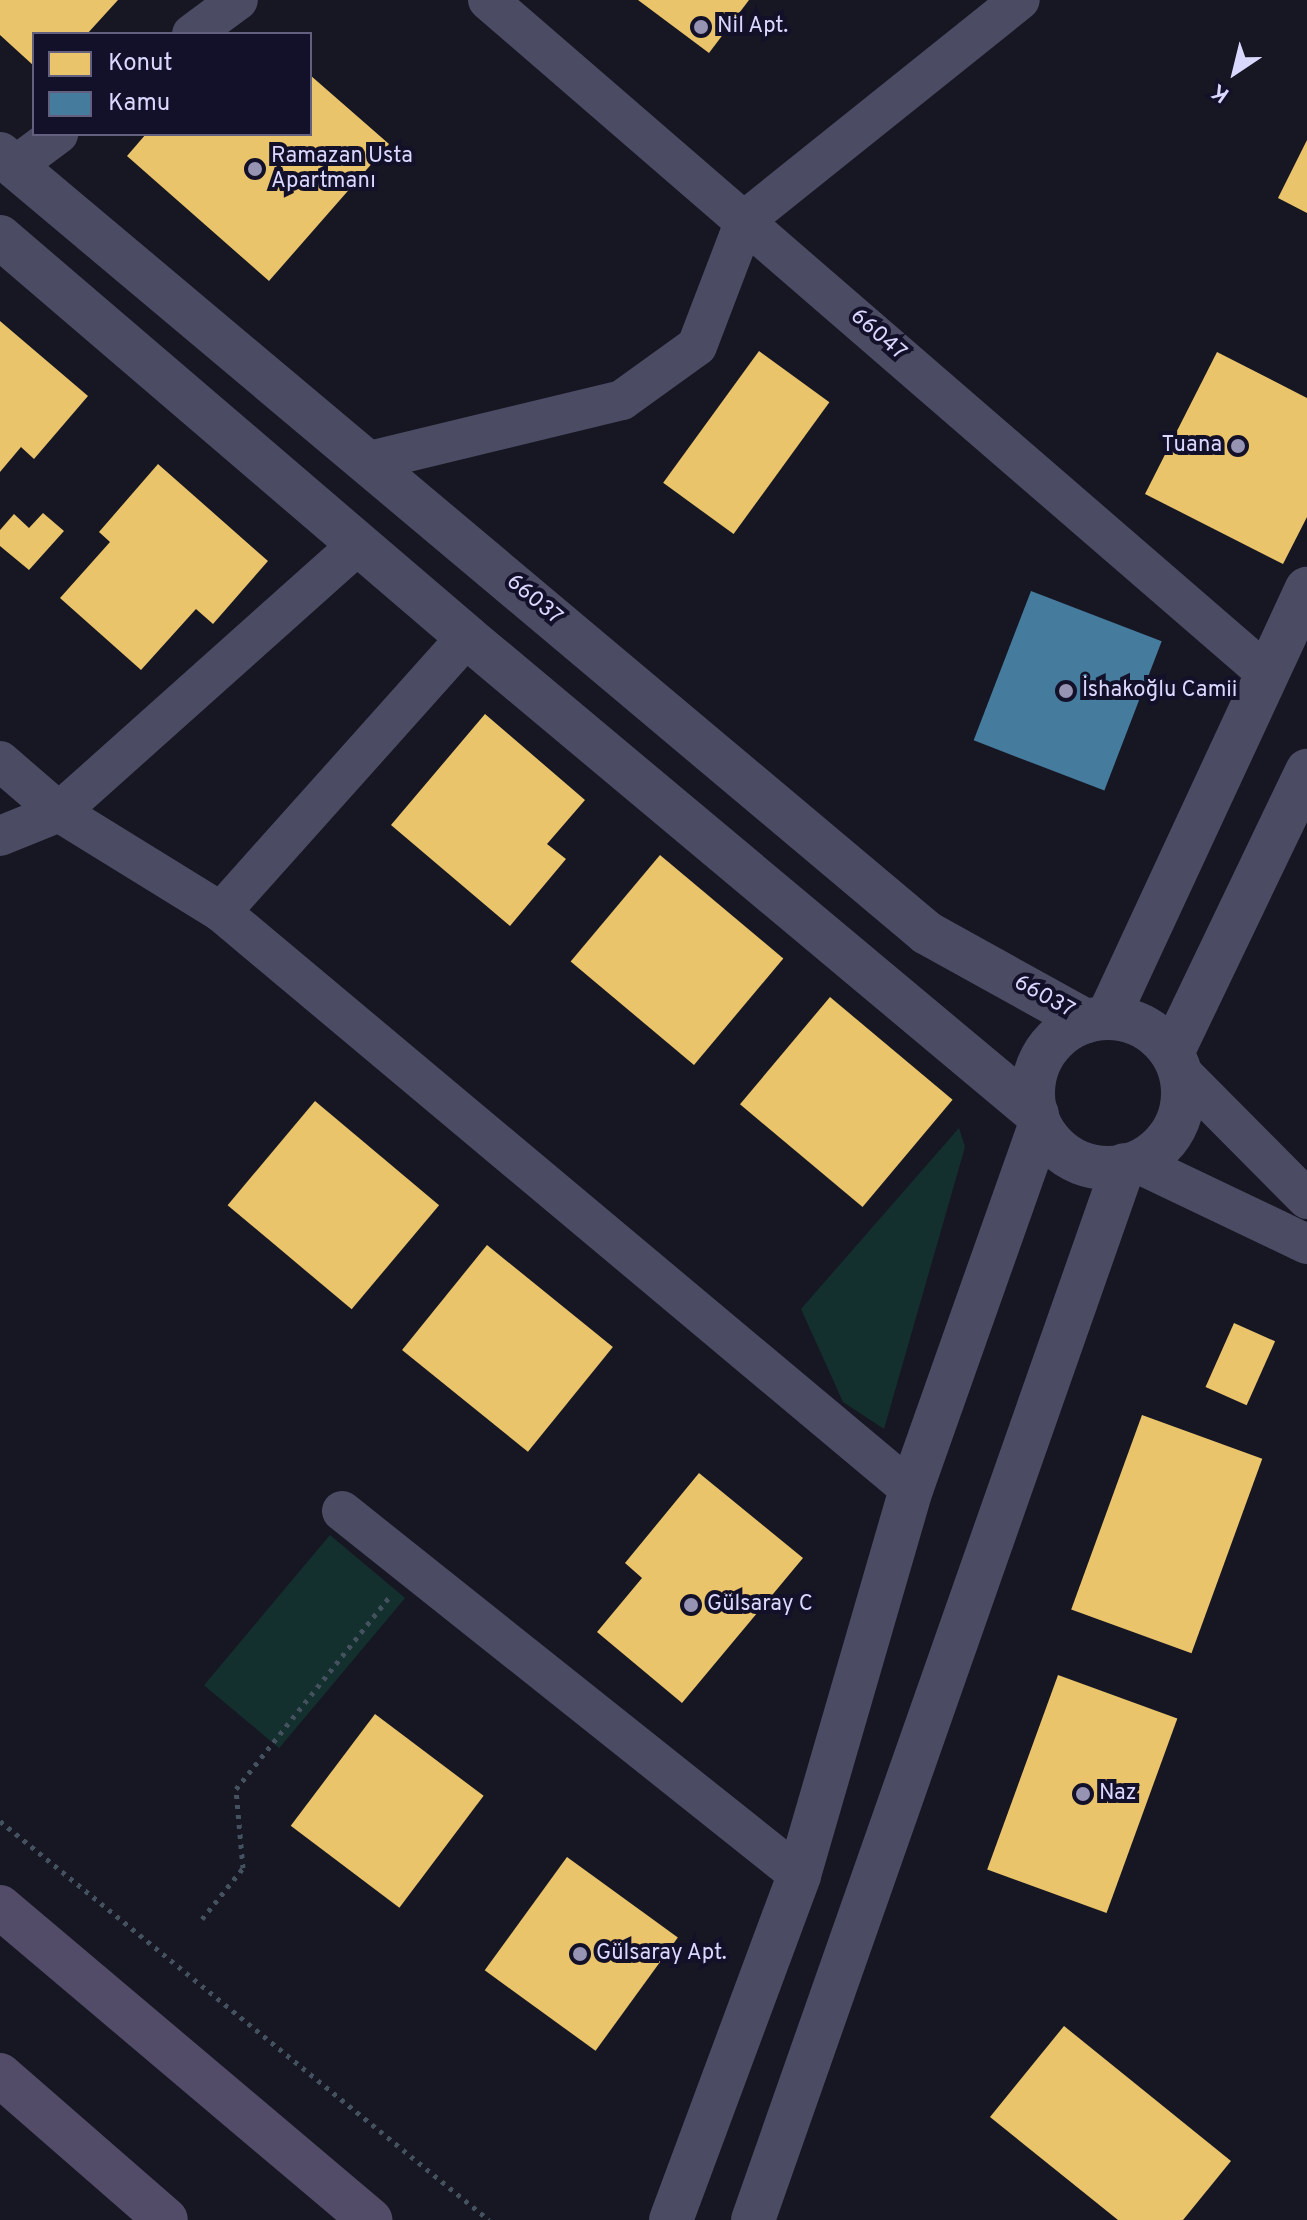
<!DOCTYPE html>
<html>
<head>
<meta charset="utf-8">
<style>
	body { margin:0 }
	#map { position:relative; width:1307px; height:2220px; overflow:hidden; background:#171623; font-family:Overpass,sans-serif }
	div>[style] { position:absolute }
	.green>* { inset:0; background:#14302e; transform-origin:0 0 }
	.homes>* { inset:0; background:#e9c46a; transform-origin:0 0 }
	.public>* { inset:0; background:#457b9d; transform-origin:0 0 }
	.path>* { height:5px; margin-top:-2.5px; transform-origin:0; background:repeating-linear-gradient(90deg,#44525f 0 4px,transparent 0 10px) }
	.minor>* { height:40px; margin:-20px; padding:0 20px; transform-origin:20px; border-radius:20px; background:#4b4c64 }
	.tertiary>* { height:44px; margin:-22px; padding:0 22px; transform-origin:22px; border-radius:22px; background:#4b4c64 }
	.tertiary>.ring { margin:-22px; padding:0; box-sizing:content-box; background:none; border:44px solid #4b4c64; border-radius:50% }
	.primary>* { height:44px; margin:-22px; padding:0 22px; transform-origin:22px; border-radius:22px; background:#534c69 }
	.dots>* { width:22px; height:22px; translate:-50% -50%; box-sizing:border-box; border:4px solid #131029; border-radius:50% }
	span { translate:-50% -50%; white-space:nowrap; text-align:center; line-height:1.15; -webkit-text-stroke:8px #131029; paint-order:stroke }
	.poi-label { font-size:22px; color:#dad8ff }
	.left { translate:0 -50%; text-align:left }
	.right { translate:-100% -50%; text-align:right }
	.street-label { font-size:22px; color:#dad8ff }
	.legend { position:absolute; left:32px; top:32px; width:280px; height:104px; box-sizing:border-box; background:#131029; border:2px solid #63607f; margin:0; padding:10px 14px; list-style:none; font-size:24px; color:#dad8ff }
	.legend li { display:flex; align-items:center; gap:16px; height:40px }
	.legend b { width:40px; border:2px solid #63607f }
	.north { position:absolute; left:1195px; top:32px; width:80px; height:80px; -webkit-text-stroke:6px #131029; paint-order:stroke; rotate:215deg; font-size:22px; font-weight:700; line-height:32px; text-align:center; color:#dad8ff }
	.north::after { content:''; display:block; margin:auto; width:28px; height:36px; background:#dad8ff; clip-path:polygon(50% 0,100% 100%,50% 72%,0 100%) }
</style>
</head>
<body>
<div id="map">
	<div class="green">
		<i style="clip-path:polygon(959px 1128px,965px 1147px,884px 1429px,843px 1402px,801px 1309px)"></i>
		<i style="left:330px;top:1535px;width:98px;height:196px;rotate:40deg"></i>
	</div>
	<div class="homes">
		<i style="clip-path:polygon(0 0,118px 0,87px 34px,34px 34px,34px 66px,0 35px)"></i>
		<i style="clip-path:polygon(638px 0,749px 0,709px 53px)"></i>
		<i style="clip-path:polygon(310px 75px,389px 144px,269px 281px,127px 156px,146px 134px,310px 134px)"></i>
		<i style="clip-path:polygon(1307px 140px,1307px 213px,1278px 198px)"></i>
		<i style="clip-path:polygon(0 321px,88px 396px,34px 459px,21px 447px,0 472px)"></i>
		<i style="left:759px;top:351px;width:87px;height:163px;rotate:36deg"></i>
		<i style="clip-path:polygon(1217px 352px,1307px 398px,1307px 517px,1283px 564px,1145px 494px)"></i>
		<i style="clip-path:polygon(158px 464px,268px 561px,213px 624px,196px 609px,141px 670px,60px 598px,110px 542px,99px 532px)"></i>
		<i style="clip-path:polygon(43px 513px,64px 531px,29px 570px,0 546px,0 530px,14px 514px,29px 528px)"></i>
		<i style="clip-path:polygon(485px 714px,585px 800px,547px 844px,566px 859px,510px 926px,391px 825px)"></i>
		<i style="left:660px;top:855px;width:161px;height:139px;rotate:40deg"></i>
		<i style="left:830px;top:997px;width:160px;height:140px;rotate:40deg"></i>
		<i style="left:315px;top:1101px;width:162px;height:136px;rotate:40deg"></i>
		<i style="left:487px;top:1245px;width:162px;height:135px;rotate:39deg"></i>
		<i style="left:1234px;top:1323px;width:45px;height:70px;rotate:24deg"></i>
		<i style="left:1142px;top:1415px;width:128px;height:207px;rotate:20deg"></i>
		<i style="clip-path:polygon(699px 1473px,803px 1558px,682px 1703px,597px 1632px,642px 1578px,625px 1563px)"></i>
		<i style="left:1058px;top:1675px;width:127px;height:207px;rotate:20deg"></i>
		<i style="left:375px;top:1714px;width:136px;height:140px;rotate:37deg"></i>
		<i style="left:567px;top:1857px;width:137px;height:140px;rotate:36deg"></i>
		<i style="clip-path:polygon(1064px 2026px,1231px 2161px,1183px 2220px,1118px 2220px,990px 2117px)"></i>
	</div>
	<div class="public">
		<i style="left:1031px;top:591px;width:140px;height:160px;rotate:21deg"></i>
	</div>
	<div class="path">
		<i style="left:0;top:1821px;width:631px;rotate:39.21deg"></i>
		<i style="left:202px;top:1919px;width:65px;rotate:-51.2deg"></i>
		<i style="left:243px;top:1868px;width:79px;rotate:-95.1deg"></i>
		<i style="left:236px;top:1789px;width:246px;rotate:-51.4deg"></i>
	</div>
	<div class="minor">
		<i style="left:488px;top:0;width:1027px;rotate:40.86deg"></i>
		<i style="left:192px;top:34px;width:57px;rotate:-36.5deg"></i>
		<i style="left:15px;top:166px;width:54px;rotate:-36.7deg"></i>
		<i style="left:370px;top:461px;width:259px;rotate:-13.6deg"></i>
		<i style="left:622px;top:400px;width:92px;rotate:-35.8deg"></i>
		<i style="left:697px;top:346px;width:135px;rotate:-69.1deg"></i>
		<i style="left:745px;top:220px;width:352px;rotate:-38.7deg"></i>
		<i style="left:0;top:761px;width:78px;rotate:40.8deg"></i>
		<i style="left:59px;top:812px;width:190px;rotate:31.7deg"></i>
		<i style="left:221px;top:912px;width:900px;rotate:39.95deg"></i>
		<i style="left:0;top:836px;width:64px;rotate:-22.1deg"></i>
		<i style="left:59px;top:812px;width:402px;rotate:-41.8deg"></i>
		<i style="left:221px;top:912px;width:369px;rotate:-48.2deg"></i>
		<i style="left:1181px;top:1072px;width:179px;rotate:45.2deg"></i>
		<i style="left:1137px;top:1163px;width:188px;rotate:25.5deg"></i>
		<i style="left:342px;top:1511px;width:584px;rotate:38.54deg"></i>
	</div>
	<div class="tertiary">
		<i style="left:0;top:154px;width:1211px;rotate:40.04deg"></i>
		<i style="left:927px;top:933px;width:182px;rotate:29deg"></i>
		<i style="left:0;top:237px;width:615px;rotate:40.58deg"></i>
		<i style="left:467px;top:637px;width:743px;rotate:39.92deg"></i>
		<i style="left:1108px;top:1017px;width:472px;rotate:-65.1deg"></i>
		<i class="ring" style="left:1033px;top:1018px;width:106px;height:106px"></i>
		<i style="left:1172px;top:1053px;width:313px;rotate:-64.4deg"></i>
		<i style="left:671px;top:2220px;width:368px;rotate:-69.6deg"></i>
		<i style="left:799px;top:1875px;width:401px;rotate:-73.8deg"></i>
		<i style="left:911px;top:1490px;width:386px;rotate:-70.5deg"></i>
		<i style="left:753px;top:2220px;width:1118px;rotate:-70.63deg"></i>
	</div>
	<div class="primary">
		<i style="left:0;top:1907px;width:485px;rotate:40.2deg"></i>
		<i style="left:0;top:2075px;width:220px;rotate:41.1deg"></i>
	</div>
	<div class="dots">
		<i style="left:701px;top:27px;background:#9694b2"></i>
		<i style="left:255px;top:169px;background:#9694b2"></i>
		<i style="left:1238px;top:446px;background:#9694b2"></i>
		<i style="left:1066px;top:691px;background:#9694b2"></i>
		<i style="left:691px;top:1605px;background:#9694b2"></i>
		<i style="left:1083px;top:1794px;background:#9694b2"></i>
		<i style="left:580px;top:1954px;background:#9694b2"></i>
	</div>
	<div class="poi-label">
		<span class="left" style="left:717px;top:27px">Nil Apt.</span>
		<span class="left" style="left:271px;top:169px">Ramazan Usta<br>Apartmanı</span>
		<span class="right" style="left:1222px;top:446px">Tuana</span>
		<span class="left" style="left:1082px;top:691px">İshakoğlu Camii</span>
		<span class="left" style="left:707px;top:1605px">Gülsaray C</span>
		<span class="left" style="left:1099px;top:1794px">Naz</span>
		<span class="left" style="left:596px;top:1954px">Gülsaray Apt.</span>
	</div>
	<div class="street-label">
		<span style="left:878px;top:335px;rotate:41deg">66047</span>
		<span style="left:534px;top:600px;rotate:40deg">66037</span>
		<span style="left:1044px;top:997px;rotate:29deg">66037</span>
	</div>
	<ul class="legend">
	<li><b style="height:22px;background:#e9c46a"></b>Konut</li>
	<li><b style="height:22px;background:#457b9d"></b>Kamu</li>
	</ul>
	<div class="north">K</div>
</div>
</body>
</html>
